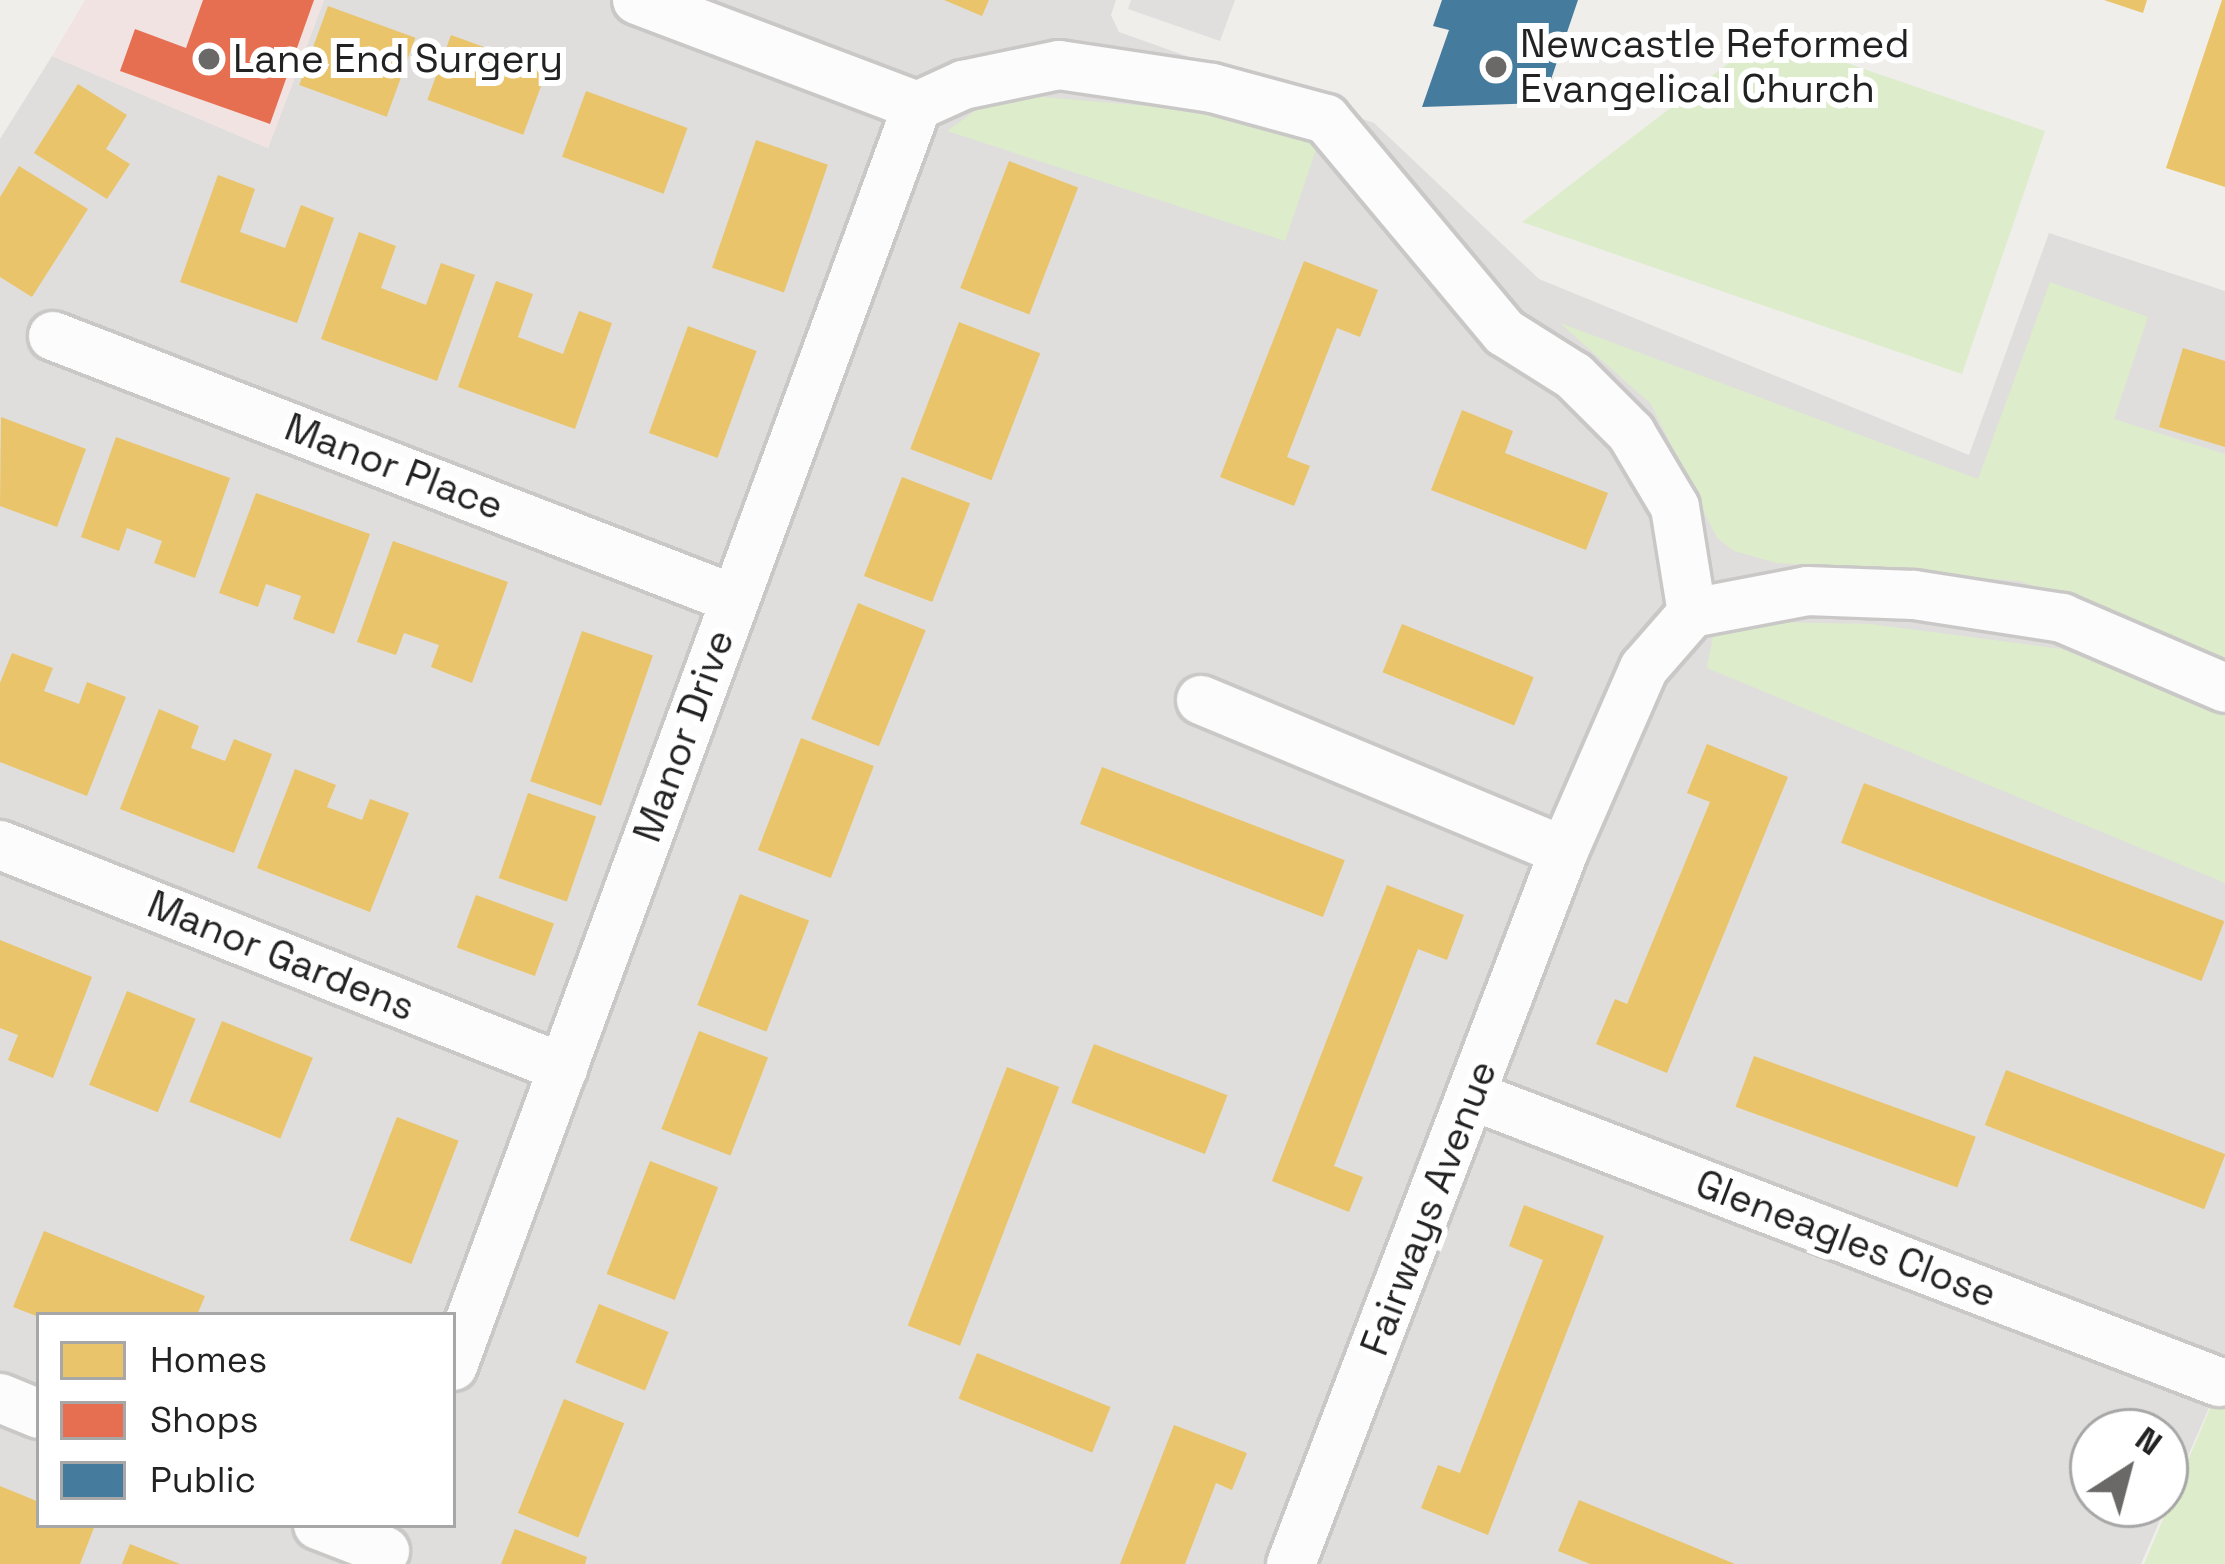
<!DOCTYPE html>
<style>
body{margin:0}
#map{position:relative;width:2225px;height:1564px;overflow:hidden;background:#f0eeeb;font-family:"Space Grotesk",sans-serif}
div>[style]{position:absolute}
.residential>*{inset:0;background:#dfdedc}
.commercial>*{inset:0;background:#f1e3e1}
.grass>*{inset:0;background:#ddeccb}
.parking>*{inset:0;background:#e0dfde}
.homes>*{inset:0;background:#e9c46a;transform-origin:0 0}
.shops>*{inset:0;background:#e76f51}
.public>*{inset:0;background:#457b9d}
.roads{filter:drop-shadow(3px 0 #c9c8c7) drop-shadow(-3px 0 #c9c8c7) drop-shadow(0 3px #c9c8c7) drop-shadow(0 -3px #c9c8c7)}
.street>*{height:48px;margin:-24px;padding:0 24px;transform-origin:24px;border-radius:24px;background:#fdfcfc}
.dots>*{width:33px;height:33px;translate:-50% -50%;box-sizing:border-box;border:6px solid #fff;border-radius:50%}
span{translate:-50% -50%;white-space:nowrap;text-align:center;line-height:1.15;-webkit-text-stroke:12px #fff;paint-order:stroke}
.poi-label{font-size:39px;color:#222}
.left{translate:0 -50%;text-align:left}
.street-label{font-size:39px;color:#222}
.legend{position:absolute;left:36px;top:1312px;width:420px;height:216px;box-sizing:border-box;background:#fff;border:3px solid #a7a7a7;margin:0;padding:15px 21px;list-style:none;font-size:36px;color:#222}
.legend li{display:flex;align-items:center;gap:24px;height:60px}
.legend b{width:60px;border:3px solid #a7a7a7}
.north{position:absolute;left:2069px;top:1408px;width:120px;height:120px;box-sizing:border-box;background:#fff;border:3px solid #a7a7a7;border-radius:50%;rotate:36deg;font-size:33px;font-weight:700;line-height:48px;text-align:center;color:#222}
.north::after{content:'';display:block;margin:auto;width:42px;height:54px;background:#6a6968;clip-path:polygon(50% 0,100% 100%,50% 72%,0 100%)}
</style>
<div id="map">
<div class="residential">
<i style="clip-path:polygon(evenodd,324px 0,1116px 0,1111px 15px,1119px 32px,1374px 123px,1539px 279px,1969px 455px,2049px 233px,2225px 291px,2225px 1371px,2141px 1564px,0 1564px,0 139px,52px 56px,268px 148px,324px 0,39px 1315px,453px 1315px,453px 1525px,39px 1525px,39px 1315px,324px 0,2093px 1432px,2165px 1432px,2165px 1504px,2093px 1504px,2093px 1432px)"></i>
</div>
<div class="commercial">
<i style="clip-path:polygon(85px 0,324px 0,268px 148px,52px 56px)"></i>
</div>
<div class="grass">
<i style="clip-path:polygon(1765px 35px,2045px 131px,1962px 374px,1522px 222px)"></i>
<i style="clip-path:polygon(1000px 93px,1181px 109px,1321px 135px,1285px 241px,947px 131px)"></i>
<i style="clip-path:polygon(2050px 282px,2148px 317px,2114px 419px,2225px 454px,2225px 662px,2020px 581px,1777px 563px,1734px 551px,1717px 538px,1651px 404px,1560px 323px,1978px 479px)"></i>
<i style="clip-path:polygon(1757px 622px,1870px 624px,2062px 649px,2225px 715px,2225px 883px,1707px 668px,1714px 631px)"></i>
<i style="clip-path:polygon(2225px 1373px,2225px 1564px,2144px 1564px)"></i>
</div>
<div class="parking">
<i style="clip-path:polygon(1131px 0,1235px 0,1220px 41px,1128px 9px)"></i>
</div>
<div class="homes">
<i style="clip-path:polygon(944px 0,989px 0,982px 16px)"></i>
<i style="clip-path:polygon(2104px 0,2147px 0,2143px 13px)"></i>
<i style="clip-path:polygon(2222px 0,2225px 0,2225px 187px,2166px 168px)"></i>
<i style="left:328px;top:6px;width:93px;height:84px;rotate:20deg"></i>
<i style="left:451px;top:35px;width:102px;height:69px;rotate:20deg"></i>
<i style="clip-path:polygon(78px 84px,127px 115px,106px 149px,130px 164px,107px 199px,34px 153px)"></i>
<i style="left:586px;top:91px;width:108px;height:70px;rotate:20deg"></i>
<i style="left:756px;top:140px;width:76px;height:135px;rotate:19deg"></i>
<i style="left:1009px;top:161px;width:74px;height:136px;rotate:21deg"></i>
<i style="clip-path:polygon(19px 166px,88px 209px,32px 297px,0 277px,0 197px)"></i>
<i style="clip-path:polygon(218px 175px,255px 189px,240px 232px,285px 248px,301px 205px,334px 218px,297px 323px,180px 282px)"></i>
<i style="clip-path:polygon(359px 232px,396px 246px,381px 288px,426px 305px,441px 263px,475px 275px,437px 381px,321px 339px)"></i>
<i style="clip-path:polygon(1304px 261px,1378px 290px,1360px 337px,1337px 328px,1287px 457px,1310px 466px,1294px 506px,1220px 477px)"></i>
<i style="clip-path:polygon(496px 281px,533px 294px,518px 337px,563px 354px,579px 311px,612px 323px,575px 429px,458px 387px)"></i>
<i style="left:959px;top:322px;width:87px;height:136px;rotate:21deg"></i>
<i style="left:688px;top:326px;width:73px;height:114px;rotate:20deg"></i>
<i style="clip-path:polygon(2183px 348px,2225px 361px,2225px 447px,2159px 427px)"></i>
<i style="clip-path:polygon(1462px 410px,1513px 431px,1505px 453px,1608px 493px,1586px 550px,1431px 490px)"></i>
<i style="clip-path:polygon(1px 417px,86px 449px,57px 527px,0 506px)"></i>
<i style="clip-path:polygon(116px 437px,230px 478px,195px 578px,154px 563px,162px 541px,127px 528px,119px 551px,81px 537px)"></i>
<i style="left:902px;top:477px;width:73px;height:106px;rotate:21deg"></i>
<i style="clip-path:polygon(256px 493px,370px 534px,334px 634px,293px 619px,301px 596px,266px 584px,258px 607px,219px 593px)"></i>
<i style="clip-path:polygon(393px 541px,508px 582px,472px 683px,431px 667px,439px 645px,404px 633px,396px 655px,357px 642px)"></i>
<i style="left:858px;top:603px;width:73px;height:125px;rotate:22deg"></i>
<i style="left:1402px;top:624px;width:142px;height:52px;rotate:22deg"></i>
<i style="left:582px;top:631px;width:75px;height:159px;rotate:19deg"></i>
<i style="clip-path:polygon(12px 653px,53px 668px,44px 691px,79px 704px,87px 682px,126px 697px,87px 796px,0 762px,0 683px)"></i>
<i style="clip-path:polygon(159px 709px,199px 726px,191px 748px,225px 761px,234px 739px,272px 754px,234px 853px,120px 809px)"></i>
<i style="left:801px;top:738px;width:78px;height:120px;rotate:21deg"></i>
<i style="clip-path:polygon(1707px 744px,1788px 777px,1667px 1073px,1596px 1044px,1615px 999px,1627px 1004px,1710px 802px,1687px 793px)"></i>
<i style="left:1102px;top:767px;width:260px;height:61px;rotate:21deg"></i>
<i style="clip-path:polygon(295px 769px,336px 785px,327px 807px,362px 820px,370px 799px,409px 813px,370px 912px,257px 868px)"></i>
<i style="left:1864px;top:783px;width:386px;height:64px;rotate:21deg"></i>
<i style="left:528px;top:793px;width:72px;height:90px;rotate:19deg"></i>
<i style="clip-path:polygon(1387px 885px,1464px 915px,1447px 960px,1418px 949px,1334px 1166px,1363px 1177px,1349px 1212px,1272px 1181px)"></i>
<i style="left:740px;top:894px;width:74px;height:119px;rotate:21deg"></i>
<i style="left:476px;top:895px;width:83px;height:56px;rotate:20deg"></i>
<i style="clip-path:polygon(0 940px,92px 977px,53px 1078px,8px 1060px,18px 1035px,0 1028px)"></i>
<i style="left:127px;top:991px;width:74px;height:101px;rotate:22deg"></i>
<i style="left:222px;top:1021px;width:98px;height:87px;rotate:22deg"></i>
<i style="left:699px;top:1031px;width:74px;height:105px;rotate:21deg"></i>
<i style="left:1094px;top:1044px;width:143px;height:63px;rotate:21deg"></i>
<i style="left:1754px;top:1056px;width:236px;height:54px;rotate:20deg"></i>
<i style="left:1007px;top:1067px;width:56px;height:277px;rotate:21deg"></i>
<i style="left:2006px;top:1070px;width:235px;height:59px;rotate:21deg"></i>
<i style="left:397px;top:1117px;width:66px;height:132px;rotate:21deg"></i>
<i style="left:650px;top:1161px;width:73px;height:121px;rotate:21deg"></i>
<i style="clip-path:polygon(1524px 1205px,1604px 1236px,1488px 1535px,1421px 1508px,1438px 1465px,1460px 1473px,1543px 1260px,1509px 1246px)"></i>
<i style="clip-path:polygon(44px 1231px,205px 1296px,197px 1315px,39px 1317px,13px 1307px)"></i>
<i style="left:599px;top:1304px;width:75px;height:63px;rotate:22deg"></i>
<i style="left:977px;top:1353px;width:144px;height:49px;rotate:22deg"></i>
<i style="left:564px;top:1399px;width:65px;height:123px;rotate:22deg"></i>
<i style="clip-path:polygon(1174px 1425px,1247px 1453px,1232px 1490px,1216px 1483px,1185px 1564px,1120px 1564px)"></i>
<i style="clip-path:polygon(0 1486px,39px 1502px,39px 1525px,95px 1525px,80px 1564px,0 1564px)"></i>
<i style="clip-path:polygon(1579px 1500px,1735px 1564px,1590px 1564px,1558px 1551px)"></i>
<i style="clip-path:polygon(515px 1529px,587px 1557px,585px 1564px,501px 1564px)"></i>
<i style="clip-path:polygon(130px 1544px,180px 1564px,122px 1564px)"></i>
</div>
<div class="shops">
<i style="clip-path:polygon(203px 0,314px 0,270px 124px,120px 71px,135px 29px,186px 48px)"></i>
</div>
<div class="public">
<i style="clip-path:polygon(1442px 0,1578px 0,1543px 103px,1422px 107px,1449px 30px,1433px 26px)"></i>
</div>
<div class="roads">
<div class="street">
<i style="left:637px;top:0;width:299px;rotate:20.7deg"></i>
<i style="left:917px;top:106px;width:51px;rotate:-24.5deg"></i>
<i style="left:963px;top:85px;width:98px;rotate:-11.8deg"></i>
<i style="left:1059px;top:65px;width:155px;rotate:8.5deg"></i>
<i style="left:1212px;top:88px;width:118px;rotate:15.2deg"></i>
<i style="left:1326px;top:119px;width:278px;rotate:50.1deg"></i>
<i style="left:1504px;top:332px;width:83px;rotate:32.2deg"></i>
<i style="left:1574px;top:376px;width:81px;rotate:45deg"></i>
<i style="left:1631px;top:433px;width:86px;rotate:59.3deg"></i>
<i style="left:1675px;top:507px;width:107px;rotate:80.9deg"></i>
<i style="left:1692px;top:613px;width:117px;rotate:-10.8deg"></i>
<i style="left:1807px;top:591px;width:107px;rotate:2.1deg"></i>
<i style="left:1914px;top:595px;width:150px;rotate:8.8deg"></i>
<i style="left:2062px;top:618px;width:177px;rotate:23.2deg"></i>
<i style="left:53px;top:336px;width:730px;rotate:21.12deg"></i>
<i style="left:1201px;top:700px;width:393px;rotate:22.6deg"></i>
<i style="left:0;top:845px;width:606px;rotate:21.61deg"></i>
<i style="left:1473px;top:1096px;width:799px;rotate:20.98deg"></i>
<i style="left:453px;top:1366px;width:1343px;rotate:-69.78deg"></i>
<i style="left:0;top:1398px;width:42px;rotate:22.3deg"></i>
<i style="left:318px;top:1525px;width:72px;rotate:21.2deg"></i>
<i style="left:1291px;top:1564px;width:763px;rotate:-69.05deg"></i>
<i style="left:1564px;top:851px;width:200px;rotate:-66.4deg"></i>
<i style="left:1644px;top:668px;width:73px;rotate:-48.9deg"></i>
</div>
</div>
<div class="dots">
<i style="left:209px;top:59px;background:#6a6968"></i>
<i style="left:1496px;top:67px;background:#6a6968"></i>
</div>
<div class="poi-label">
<span class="left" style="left:1520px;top:67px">Newcastle Reformed<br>Evangelical Church</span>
<span class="left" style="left:233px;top:59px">Lane End Surgery</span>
</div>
<div class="street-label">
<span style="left:394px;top:467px;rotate:21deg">Manor Place</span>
<span style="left:684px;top:736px;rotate:-70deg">Manor Drive</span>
<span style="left:281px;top:956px;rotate:22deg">Manor Gardens</span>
<span style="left:1429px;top:1208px;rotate:-69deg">Fairways Avenue</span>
<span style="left:1846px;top:1239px;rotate:21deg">Gleneagles Close</span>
</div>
<ul class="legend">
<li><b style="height:33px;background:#e9c46a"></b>Homes</li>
<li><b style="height:33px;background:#e76f51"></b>Shops</li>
<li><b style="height:33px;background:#457b9d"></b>Public</li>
</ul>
<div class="north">N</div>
</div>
